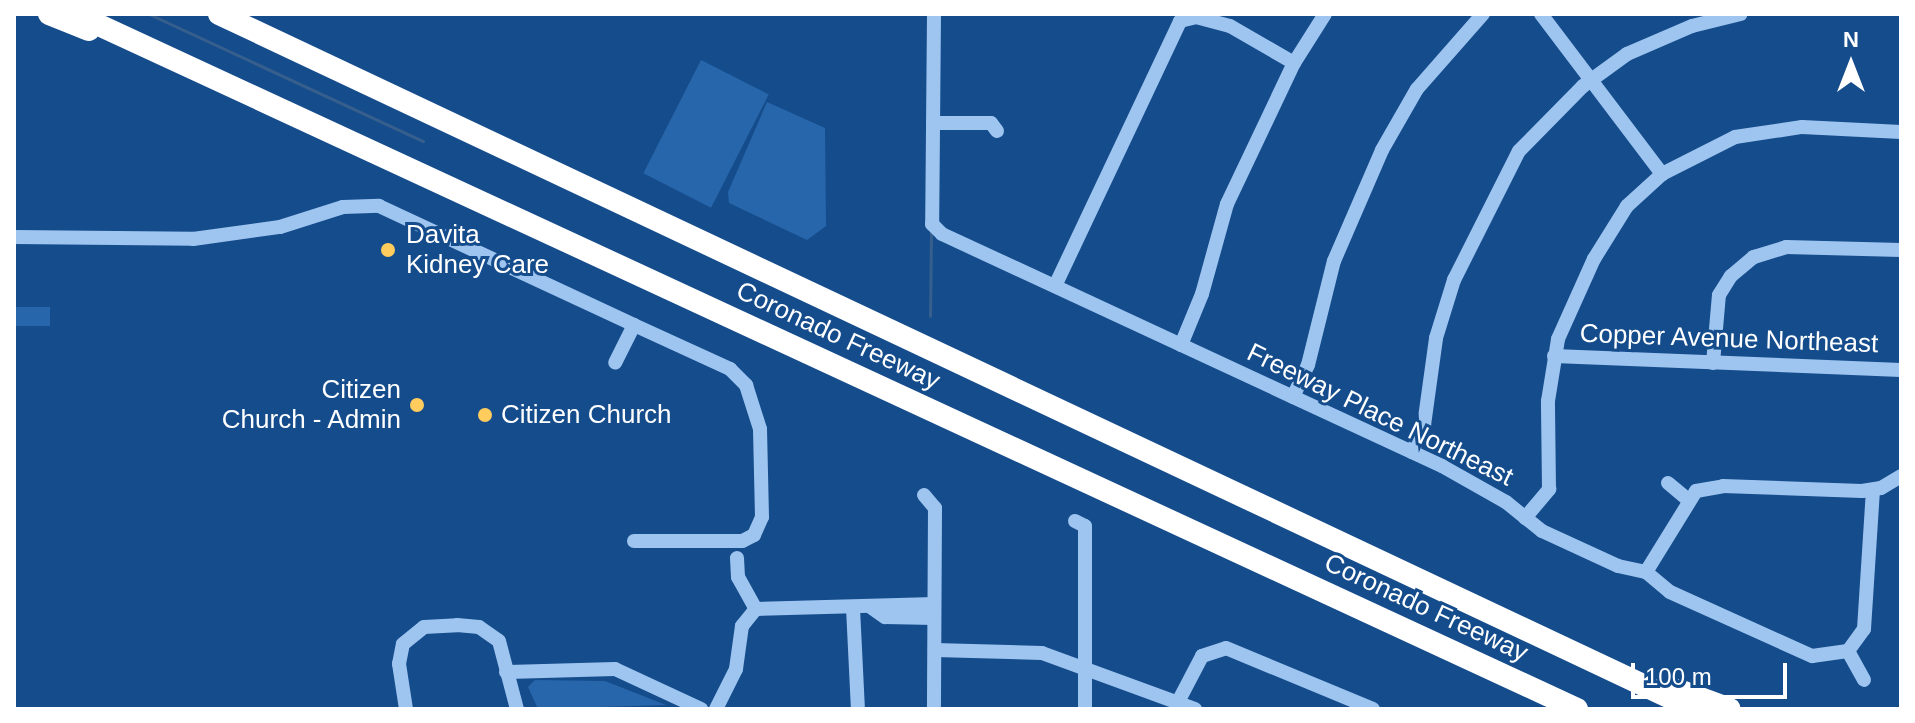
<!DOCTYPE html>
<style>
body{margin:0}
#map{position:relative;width:1915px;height:723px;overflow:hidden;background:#154c8c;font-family:Arial,sans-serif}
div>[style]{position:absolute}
.green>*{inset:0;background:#2766aa;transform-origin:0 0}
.stream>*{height:3px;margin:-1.5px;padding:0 1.5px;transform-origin:1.5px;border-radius:1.5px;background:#365f8d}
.minor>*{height:14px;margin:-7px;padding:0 7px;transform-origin:7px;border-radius:7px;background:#9ec5f0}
.highway>*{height:22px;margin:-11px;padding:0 11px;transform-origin:11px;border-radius:11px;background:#fff}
.dots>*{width:22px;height:22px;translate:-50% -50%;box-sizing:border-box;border:4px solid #154c8c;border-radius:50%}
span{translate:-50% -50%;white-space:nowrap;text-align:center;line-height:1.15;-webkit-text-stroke:6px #154c8c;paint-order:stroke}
.poi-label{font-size:26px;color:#fff}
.left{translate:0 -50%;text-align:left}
.right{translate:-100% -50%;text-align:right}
.street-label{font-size:26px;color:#fff}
.frame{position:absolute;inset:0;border:16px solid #fff;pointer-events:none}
.north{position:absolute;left:1811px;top:24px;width:80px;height:80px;-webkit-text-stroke:6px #154c8c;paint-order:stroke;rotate:0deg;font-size:22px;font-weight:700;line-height:32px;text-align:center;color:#fff}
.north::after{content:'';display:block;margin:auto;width:28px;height:36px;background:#fff;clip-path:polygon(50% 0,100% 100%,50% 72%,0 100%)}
.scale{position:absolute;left:1631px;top:663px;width:156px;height:36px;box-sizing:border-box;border:4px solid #fff;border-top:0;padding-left:10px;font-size:24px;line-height:28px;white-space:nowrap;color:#fff;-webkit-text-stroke:6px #154c8c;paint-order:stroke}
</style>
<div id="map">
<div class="green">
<i style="left:701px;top:60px;width:76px;height:127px;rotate:27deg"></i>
<i style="clip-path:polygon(767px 102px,825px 128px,826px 226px,807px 240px,729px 203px,728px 192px)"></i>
<i style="left:14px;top:307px;width:36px;height:19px"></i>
<i style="clip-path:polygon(535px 680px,605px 681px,666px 705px,538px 709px,528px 687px)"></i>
</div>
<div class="stream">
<i style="left:149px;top:14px;width:302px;rotate:24.9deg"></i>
<i style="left:930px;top:316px;width:84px;rotate:-89.3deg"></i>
</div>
<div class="minor">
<i style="left:934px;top:14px;width:210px;rotate:90.5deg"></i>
<i style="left:932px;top:224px;width:14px;rotate:45deg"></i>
<i style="left:942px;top:234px;width:551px;rotate:24.89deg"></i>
<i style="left:1442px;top:466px;width:73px;rotate:29.4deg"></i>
<i style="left:1506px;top:502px;width:46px;rotate:38.9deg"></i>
<i style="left:1542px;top:531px;width:84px;rotate:24.7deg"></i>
<i style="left:1618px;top:566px;width:29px;rotate:12deg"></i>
<i style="left:1646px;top:572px;width:31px;rotate:40deg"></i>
<i style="left:1670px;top:592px;width:156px;rotate:24.3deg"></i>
<i style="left:1812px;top:656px;width:36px;rotate:-8deg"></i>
<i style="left:1848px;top:651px;width:27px;rotate:-54deg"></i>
<i style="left:1864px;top:629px;width:139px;rotate:-86.3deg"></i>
<i style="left:1541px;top:14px;width:201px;rotate:52.9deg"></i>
<i style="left:933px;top:123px;width:58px"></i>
<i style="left:991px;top:123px;width:10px;rotate:53deg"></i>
<i style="left:14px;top:237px;width:179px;rotate:0.6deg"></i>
<i style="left:193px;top:239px;width:88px;rotate:-7.9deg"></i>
<i style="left:280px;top:227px;width:66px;rotate:-17.6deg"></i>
<i style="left:343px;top:207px;width:36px;rotate:-2deg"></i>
<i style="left:379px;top:206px;width:281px;rotate:25deg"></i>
<i style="left:634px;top:325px;width:42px;rotate:116.6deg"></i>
<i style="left:1055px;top:286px;width:293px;rotate:-64.7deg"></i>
<i style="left:1180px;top:21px;width:16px;rotate:-14deg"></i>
<i style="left:1196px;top:17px;width:35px;rotate:15deg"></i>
<i style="left:1230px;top:26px;width:74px;rotate:30deg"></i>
<i style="left:634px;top:325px;width:106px;rotate:24.6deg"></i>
<i style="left:730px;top:369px;width:23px;rotate:45deg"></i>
<i style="left:746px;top:385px;width:46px;rotate:72.3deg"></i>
<i style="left:760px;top:429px;width:88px;rotate:88.7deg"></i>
<i style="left:762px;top:517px;width:20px;rotate:114deg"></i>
<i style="left:754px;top:535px;width:13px;rotate:153deg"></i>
<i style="left:742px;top:541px;width:108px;rotate:180deg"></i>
<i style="left:1181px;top:345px;width:55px;rotate:-67.6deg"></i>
<i style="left:1202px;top:294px;width:93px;rotate:-74.5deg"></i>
<i style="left:1227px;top:204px;width:156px;rotate:-64.6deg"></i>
<i style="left:1294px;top:63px;width:58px;rotate:-57.7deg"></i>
<i style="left:1554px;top:356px;width:347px;rotate:2.3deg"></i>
<i style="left:1713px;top:363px;width:68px;rotate:-85deg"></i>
<i style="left:1719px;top:295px;width:22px;rotate:-58deg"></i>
<i style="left:1731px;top:276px;width:30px;rotate:-40deg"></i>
<i style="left:1754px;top:257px;width:34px;rotate:-17deg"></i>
<i style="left:1786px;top:247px;width:115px;rotate:1.5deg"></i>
<i style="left:1293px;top:397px;width:35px;rotate:-65deg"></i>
<i style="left:1308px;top:365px;width:107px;rotate:-76deg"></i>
<i style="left:1334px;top:261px;width:121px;rotate:-66.6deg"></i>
<i style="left:1382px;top:150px;width:70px;rotate:-60.2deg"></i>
<i style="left:1417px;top:89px;width:100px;rotate:-48.7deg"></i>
<i style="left:1412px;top:452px;width:30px;rotate:-66deg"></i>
<i style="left:1424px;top:425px;width:88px;rotate:-82.1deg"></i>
<i style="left:1436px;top:338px;width:61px;rotate:-72.8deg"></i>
<i style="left:1454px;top:280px;width:144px;rotate:-63.3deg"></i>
<i style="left:1519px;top:151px;width:91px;rotate:-45.4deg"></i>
<i style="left:1583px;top:86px;width:54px;rotate:-36deg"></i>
<i style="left:1627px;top:54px;width:71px;rotate:-23.3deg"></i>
<i style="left:1692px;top:26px;width:50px;rotate:-13.8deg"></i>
<i style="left:1668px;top:483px;width:26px;rotate:40deg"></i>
<i style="left:924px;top:495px;width:17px;rotate:50deg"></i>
<i style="left:935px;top:508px;width:201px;rotate:90.3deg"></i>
<i style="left:1525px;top:518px;width:38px;rotate:-50deg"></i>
<i style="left:1549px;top:489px;width:88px;rotate:-90.7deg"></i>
<i style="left:1548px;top:401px;width:63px;rotate:-80.8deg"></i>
<i style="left:1558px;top:339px;width:88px;rotate:-65.8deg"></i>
<i style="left:1594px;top:259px;width:62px;rotate:-58.1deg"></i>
<i style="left:1627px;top:206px;width:47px;rotate:-42.4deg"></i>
<i style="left:1662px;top:174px;width:82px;rotate:-26.9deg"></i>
<i style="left:1735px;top:137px;width:68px;rotate:-8.5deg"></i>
<i style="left:1802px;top:127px;width:99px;rotate:2.9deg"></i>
<i style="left:1075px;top:521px;width:11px;rotate:27deg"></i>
<i style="left:1085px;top:526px;width:183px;rotate:90deg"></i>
<i style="left:737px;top:558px;width:19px;rotate:87deg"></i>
<i style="left:738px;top:577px;width:37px;rotate:61deg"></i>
<i style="left:1646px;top:572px;width:95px;rotate:-58.3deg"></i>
<i style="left:1696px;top:491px;width:27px;rotate:-10deg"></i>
<i style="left:1723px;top:486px;width:139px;rotate:2.1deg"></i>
<i style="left:1862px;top:491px;width:19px;rotate:-9deg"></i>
<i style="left:1881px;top:488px;width:23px;rotate:-31deg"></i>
<i style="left:853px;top:608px;width:101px;rotate:87.2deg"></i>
<i style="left:872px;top:608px;width:16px;rotate:35deg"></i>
<i style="left:885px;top:617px;width:49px;rotate:1.2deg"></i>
<i style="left:935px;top:650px;width:107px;rotate:1.6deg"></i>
<i style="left:1042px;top:653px;width:163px;rotate:20.1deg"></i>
<i style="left:1848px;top:651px;width:33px;rotate:61deg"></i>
<i style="left:506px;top:672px;width:109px;rotate:-1.6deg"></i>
<i style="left:615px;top:669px;width:95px;rotate:24.9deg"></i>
<i style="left:1178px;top:702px;width:52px;rotate:-62.4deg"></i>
<i style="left:1202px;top:656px;width:25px;rotate:-18deg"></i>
<i style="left:1226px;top:648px;width:159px;rotate:22.5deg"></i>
<i style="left:406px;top:709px;width:46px;rotate:-98.8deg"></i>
<i style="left:399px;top:664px;width:20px;rotate:-79deg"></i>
<i style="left:403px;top:644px;width:27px;rotate:-39deg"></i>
<i style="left:424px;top:627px;width:33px;rotate:-3deg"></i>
<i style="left:457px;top:625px;width:22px;rotate:5deg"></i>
<i style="left:479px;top:627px;width:24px;rotate:35deg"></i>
<i style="left:499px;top:641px;width:70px;rotate:75.2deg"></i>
<i style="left:716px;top:709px;width:45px;rotate:-63.4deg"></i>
<i style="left:736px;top:669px;width:43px;rotate:-82.1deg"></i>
<i style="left:742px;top:626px;width:22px;rotate:-51deg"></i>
<i style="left:756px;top:609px;width:178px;rotate:-1.6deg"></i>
</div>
<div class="highway">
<i style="left:49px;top:14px;width:43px;rotate:21.8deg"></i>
<i style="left:75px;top:14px;width:1655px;rotate:24.83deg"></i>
<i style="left:219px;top:14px;width:1631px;rotate:25.23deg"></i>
<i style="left:1679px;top:690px;width:54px;rotate:20.4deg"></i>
</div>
<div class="dots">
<i style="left:388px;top:250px;background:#ffcc5d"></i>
<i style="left:417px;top:405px;background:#ffcc5d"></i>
<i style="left:485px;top:415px;background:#ffcc5d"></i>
</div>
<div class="poi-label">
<span class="left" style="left:406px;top:250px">Davita<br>Kidney Care</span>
<span class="right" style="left:401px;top:405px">Citizen<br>Church - Admin</span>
<span class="left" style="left:501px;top:415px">Citizen Church</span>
</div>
<div class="street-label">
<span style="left:838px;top:336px;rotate:25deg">Coronado Freeway</span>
<span style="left:1729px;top:339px;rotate:2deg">Copper Avenue Northeast</span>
<span style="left:1380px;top:415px;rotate:26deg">Freeway Place Northeast</span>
<span style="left:1426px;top:608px;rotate:25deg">Coronado Freeway</span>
</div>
<div class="frame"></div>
<div class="north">N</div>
<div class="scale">100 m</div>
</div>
